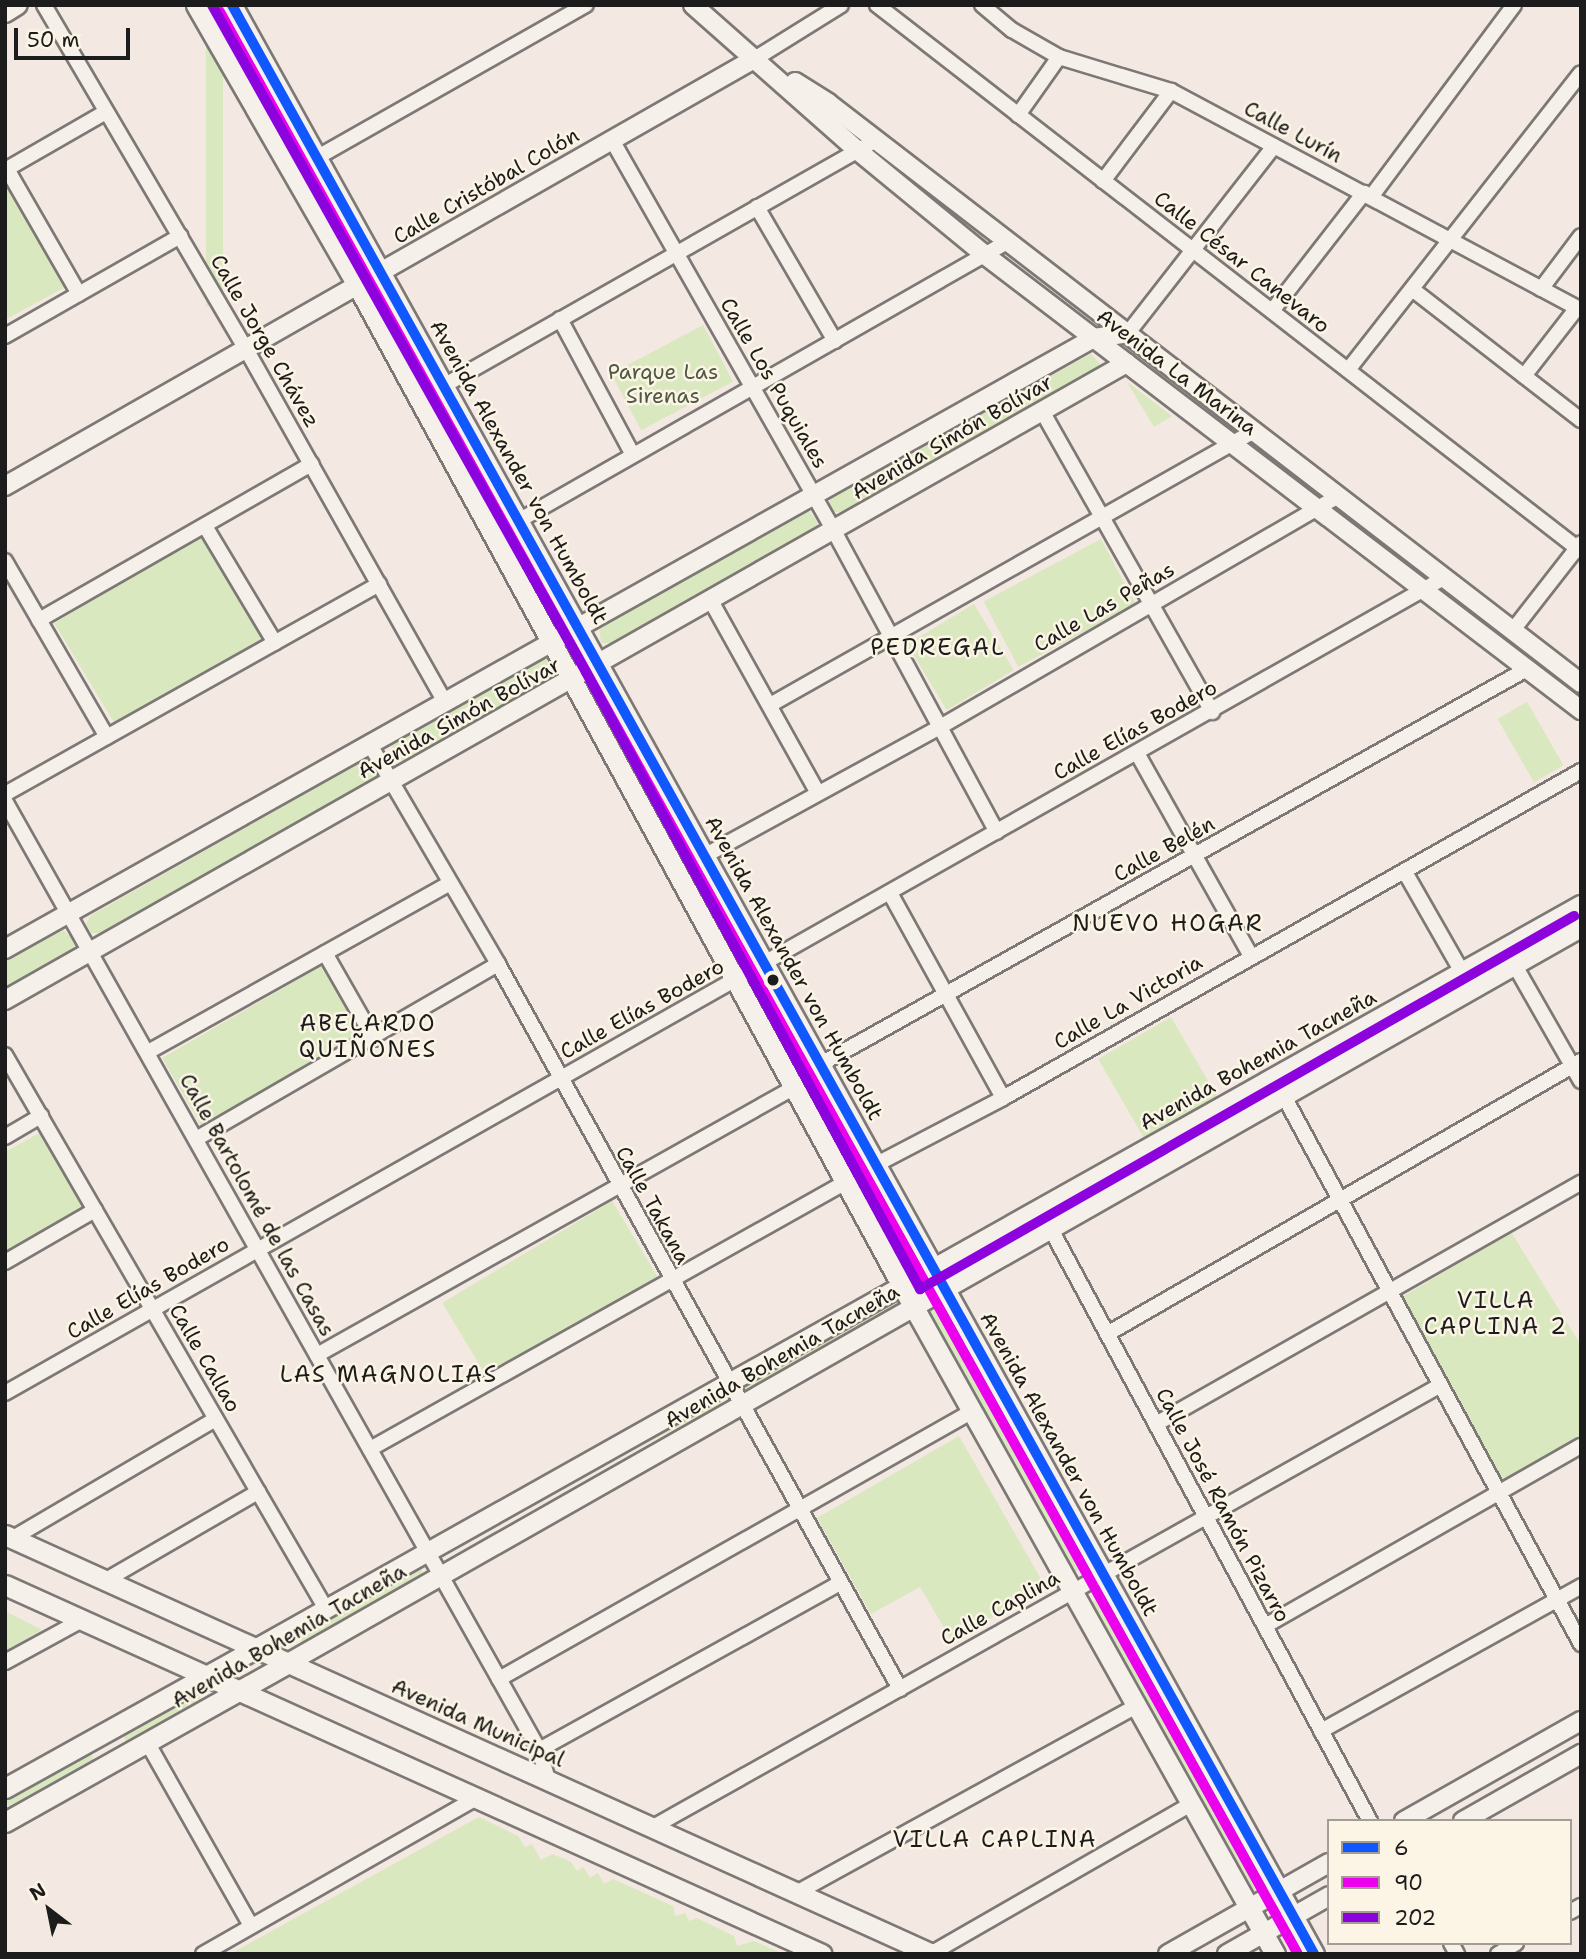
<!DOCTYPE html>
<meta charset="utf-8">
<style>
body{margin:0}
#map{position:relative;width:1586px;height:1959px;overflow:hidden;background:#f3e9e2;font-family:"Shantell Sans",sans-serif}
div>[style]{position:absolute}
.green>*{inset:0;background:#d9e8bf;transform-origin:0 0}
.roads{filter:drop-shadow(2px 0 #7d7875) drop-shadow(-2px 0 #7d7875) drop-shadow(0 2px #7d7875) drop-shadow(0 -2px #7d7875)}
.minor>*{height:14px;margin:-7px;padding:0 7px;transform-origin:7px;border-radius:7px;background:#f5f1ea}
.tertiary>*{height:18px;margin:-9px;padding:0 9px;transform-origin:9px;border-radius:9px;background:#f5f1ea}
.secondary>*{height:19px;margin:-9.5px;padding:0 9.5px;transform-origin:9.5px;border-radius:9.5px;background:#f5f1ea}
.bus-1>*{height:10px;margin:-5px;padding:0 5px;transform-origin:5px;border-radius:5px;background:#1057fe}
.bus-2>*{height:10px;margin:-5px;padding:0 5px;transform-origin:5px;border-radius:5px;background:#eb01eb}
.bus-3>*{height:10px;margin:-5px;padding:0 5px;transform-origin:5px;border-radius:5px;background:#8c03de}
.dots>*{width:19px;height:19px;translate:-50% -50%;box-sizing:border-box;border:4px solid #fcf5e5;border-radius:50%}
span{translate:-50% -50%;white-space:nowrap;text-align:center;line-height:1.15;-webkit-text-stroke:5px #fcf5e5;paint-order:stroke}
.street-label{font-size:21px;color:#1c1c1c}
.park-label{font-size:21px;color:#4e5944}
.neighbourhood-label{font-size:23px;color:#1c1c1c;letter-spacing:2px}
.frame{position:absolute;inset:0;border:7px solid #1c1c1c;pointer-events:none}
.legend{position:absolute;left:1327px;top:1819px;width:245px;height:126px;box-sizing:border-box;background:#fcf5e5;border:2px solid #a29e95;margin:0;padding:9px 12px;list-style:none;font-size:21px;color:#1c1c1c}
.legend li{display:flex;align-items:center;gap:14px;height:35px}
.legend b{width:35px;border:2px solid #a29e95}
.north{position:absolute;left:14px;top:1875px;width:70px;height:70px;-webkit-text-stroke:5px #fcf5e5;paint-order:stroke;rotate:328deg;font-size:19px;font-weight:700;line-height:28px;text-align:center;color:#1c1c1c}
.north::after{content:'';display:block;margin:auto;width:24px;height:32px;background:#1c1c1c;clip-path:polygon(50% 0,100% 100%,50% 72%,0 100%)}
.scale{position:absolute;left:14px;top:28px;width:116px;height:32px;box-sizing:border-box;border:4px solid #1c1c1c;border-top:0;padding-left:9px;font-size:21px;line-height:24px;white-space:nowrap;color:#1c1c1c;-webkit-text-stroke:5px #fcf5e5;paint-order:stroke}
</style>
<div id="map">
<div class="green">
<i style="left:206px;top:5px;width:17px;height:301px"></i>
<i style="clip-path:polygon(5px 178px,69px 285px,5px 320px)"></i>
<i style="left:387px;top:294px;width:367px;height:15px;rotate:61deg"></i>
<i style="left:703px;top:325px;width:64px;height:104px;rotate:62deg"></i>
<i style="clip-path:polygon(1091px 354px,1100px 364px,1098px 370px,847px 512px,832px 512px,828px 504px,834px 493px)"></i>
<i style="clip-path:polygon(1127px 382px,1172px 416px,1154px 427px)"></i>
<i style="clip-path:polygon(807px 509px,818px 522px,816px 531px,613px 643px,601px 643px,599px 626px)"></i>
<i style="left:206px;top:532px;width:123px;height:177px;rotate:59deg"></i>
<i style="left:1101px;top:539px;width:74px;height:133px;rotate:62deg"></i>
<i style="left:974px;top:604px;width:77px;height:78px;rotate:59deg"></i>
<i style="clip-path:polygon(545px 657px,554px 660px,559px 669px,556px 677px,407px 762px,395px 760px,390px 753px,392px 744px)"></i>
<i style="clip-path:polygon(597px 673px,748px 950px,732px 958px,583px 679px)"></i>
<i style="left:1527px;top:702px;width:73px;height:34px;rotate:60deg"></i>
<i style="clip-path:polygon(365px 760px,375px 761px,377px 778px,101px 933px,91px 933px,86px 924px,90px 916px)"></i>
<i style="clip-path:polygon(63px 930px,76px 942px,73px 950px,5px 988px,5px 962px)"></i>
<i style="left:325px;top:964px;width:80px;height:188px;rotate:60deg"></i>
<i style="clip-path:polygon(763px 982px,916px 1261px,902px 1269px,751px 989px)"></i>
<i style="left:1171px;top:1017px;width:93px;height:84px;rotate:60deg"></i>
<i style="clip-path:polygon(41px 1132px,87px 1214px,5px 1260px,5px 1152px)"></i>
<i style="left:612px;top:1201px;width:90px;height:198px;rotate:59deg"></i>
<i style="clip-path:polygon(1511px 1232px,1581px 1345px,1581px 1443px,1505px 1485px,1399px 1299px)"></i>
<i style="left:893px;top:1299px;width:10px;height:178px;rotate:61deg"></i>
<i style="clip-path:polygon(939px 1306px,1085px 1566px,1071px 1575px,927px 1312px)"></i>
<i style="left:717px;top:1395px;width:11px;height:317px;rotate:63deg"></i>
<i style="clip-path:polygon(959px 1436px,1045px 1586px,952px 1641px,920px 1587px,871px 1614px,817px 1518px)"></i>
<i style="left:419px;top:1566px;width:13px;height:140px;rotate:61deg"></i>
<i style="clip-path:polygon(1103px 1596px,1264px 1886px,1250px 1893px,1086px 1605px)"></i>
<i style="clip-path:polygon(5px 1611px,42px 1630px,5px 1651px)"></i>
<i style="left:196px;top:1691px;width:13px;height:86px;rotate:58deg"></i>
<i style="left:89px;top:1751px;width:16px;height:97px;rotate:60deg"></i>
<i style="clip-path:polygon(479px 1817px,518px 1836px,525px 1847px,532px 1844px,541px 1860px,553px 1854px,571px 1862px,577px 1871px,583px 1867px,590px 1878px,598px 1873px,604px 1884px,613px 1879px,673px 1906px,675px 1916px,685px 1913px,689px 1921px,697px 1918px,734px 1936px,737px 1946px,754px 1941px,783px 1954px,230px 1954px)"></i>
</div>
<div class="roads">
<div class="minor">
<i style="left:44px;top:5px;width:399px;rotate:59.6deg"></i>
<i style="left:246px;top:349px;width:403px;rotate:60.6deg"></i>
<i style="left:877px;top:5px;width:891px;rotate:37.8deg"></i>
<i style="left:982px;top:5px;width:39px;rotate:40deg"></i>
<i style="left:1012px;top:30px;width:54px;rotate:29.9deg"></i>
<i style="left:1059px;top:57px;width:117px;rotate:16.9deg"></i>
<i style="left:1171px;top:91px;width:465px;rotate:28.1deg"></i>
<i style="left:756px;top:58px;width:100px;rotate:-31.9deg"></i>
<i style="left:1018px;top:115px;width:71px;rotate:-54.7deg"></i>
<i style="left:612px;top:140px;width:450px;rotate:60.4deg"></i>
<i style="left:834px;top:531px;width:342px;rotate:61.6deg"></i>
<i style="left:318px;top:157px;width:308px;rotate:-29.6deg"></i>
<i style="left:7px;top:169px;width:144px;rotate:60.1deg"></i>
<i style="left:5px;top:170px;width:116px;rotate:-29.9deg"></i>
<i style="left:1103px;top:181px;width:113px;rotate:-52.9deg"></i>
<i style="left:1371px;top:197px;width:239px;rotate:-53.3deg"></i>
<i style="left:757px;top:207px;width:155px;rotate:59.8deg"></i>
<i style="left:1412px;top:289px;width:214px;rotate:37.8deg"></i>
<i style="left:1541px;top:289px;width:66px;rotate:-53deg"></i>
<i style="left:1272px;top:311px;width:150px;rotate:-52.1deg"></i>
<i style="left:560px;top:319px;width:154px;rotate:61.8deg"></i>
<i style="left:1128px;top:333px;width:237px;rotate:-52deg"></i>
<i style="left:5px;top:336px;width:202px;rotate:-29.7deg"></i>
<i style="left:1348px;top:370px;width:377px;rotate:-51.9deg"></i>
<i style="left:1524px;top:376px;width:86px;rotate:-52.1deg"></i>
<i style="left:445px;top:385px;width:496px;rotate:-29.6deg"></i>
<i style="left:1042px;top:411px;width:346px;rotate:60.5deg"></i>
<i style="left:520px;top:520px;width:561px;rotate:-29.72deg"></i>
<i style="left:205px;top:526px;width:136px;rotate:59.1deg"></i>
<i style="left:5px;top:561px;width:203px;rotate:59.9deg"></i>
<i style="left:711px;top:601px;width:220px;rotate:60.9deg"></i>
<i style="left:39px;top:620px;width:314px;rotate:-29.8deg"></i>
<i style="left:1513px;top:630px;width:110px;rotate:-52deg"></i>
<i style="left:770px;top:705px;width:556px;rotate:-29.51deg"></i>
<i style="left:369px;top:743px;width:256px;rotate:59.7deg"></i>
<i style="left:498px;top:964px;width:829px;rotate:60.99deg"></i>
<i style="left:1137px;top:753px;width:233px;rotate:60.7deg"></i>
<i style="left:5px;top:794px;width:429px;rotate:-29.3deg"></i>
<i style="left:5px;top:801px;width:1089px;rotate:60.63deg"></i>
<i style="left:539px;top:1750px;width:31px;rotate:73deg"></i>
<i style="left:706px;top:855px;width:267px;rotate:-28.7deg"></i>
<i style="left:940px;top:727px;width:461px;rotate:-30.1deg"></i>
<i style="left:1405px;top:872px;width:115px;rotate:60.3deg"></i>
<i style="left:890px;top:893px;width:234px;rotate:61.1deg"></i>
<i style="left:1505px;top:948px;width:153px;rotate:60.3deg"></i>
<i style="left:325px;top:953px;width:99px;rotate:60.3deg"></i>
<i style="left:148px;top:1052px;width:344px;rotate:-29.2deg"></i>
<i style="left:5px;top:1055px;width:640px;rotate:59.91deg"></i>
<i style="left:821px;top:1064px;width:809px;rotate:-29.23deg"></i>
<i style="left:1274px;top:1078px;width:644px;rotate:61.52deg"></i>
<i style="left:5px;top:1137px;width:42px;rotate:-30.3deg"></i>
<i style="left:196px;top:1139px;width:349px;rotate:-30.1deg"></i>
<i style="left:877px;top:1164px;width:142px;rotate:-27.6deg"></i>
<i style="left:1003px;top:1098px;width:664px;rotate:-29.5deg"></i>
<i style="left:1040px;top:1209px;width:695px;rotate:61.67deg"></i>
<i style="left:5px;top:1262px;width:104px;rotate:-30deg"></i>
<i style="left:1107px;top:1334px;width:547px;rotate:-29.94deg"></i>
<i style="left:317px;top:1355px;width:548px;rotate:-29.28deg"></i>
<i style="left:5px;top:1393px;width:1654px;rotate:-29.53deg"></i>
<i style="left:1156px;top:1424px;width:489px;rotate:-29.6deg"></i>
<i style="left:370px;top:1449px;width:546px;rotate:-29.29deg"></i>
<i style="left:13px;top:1538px;width:235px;rotate:-30.4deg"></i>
<i style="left:106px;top:1580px;width:176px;rotate:-30.1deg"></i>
<i style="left:1265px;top:1626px;width:364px;rotate:-29.7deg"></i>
<i style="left:5px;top:1662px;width:88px;rotate:-28.6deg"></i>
<i style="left:499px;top:1679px;width:542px;rotate:-29.5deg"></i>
<i style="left:1321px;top:1731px;width:298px;rotate:-29.1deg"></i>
<i style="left:147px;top:1742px;width:211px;rotate:60.5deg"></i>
<i style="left:539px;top:1750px;width:344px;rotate:-29deg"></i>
<i style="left:653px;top:1827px;width:903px;rotate:-29.29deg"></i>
<i style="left:798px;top:1892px;width:387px;rotate:-28.8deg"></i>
<i style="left:1570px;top:1912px;width:13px;rotate:-29deg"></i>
<i style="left:1451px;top:1943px;width:13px;rotate:61deg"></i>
<i style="left:932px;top:1953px;width:299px;rotate:-29.9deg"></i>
<i style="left:203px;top:1954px;width:315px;rotate:-29.7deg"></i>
<i style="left:1498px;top:1954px;width:21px;rotate:-31deg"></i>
</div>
<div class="tertiary">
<i style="left:693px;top:5px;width:219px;rotate:41.5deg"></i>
<i style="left:857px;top:150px;width:166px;rotate:39.4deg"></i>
<i style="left:985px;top:255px;width:750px;rotate:37.36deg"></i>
<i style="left:5px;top:13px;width:15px;rotate:-32deg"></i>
<i style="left:795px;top:82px;width:39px;rotate:32deg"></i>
<i style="left:828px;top:103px;width:950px;rotate:37.61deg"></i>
<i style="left:5px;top:486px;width:864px;rotate:-29.68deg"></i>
<i style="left:5px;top:949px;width:1249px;rotate:-29.3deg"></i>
<i style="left:1094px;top:338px;width:34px;rotate:-8deg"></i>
<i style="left:5px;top:1000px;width:1290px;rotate:-29.59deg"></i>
<i style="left:257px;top:1648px;width:1518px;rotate:-29.3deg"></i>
<i style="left:288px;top:1663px;width:1487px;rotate:-29.62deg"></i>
<i style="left:1404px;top:1821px;width:203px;rotate:-29.5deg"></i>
<i style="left:1463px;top:1821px;width:136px;rotate:-29.6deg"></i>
<i style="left:1168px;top:1954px;width:185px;rotate:-29.5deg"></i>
<i style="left:1227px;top:1954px;width:117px;rotate:-29.6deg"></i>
</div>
<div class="secondary">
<i style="left:196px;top:5px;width:323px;rotate:60.1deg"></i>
<i style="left:357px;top:285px;width:1140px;rotate:61.43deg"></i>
<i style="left:902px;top:1286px;width:765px;rotate:60.82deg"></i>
<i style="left:232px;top:5px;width:2229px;rotate:60.96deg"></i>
<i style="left:5px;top:1535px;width:1017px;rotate:24.32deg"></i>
<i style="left:5px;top:1585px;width:896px;rotate:24.31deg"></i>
<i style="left:5px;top:1788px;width:288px;rotate:-29.1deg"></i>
<i style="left:5px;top:1822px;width:325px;rotate:-29.3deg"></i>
</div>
</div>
<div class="bus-1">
<i style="left:232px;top:5px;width:2229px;rotate:60.96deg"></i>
</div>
<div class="bus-2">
<i style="left:220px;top:12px;width:2221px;rotate:60.97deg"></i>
</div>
<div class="bus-3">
<i style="left:212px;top:5px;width:765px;rotate:60.72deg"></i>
<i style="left:586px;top:672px;width:702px;rotate:61.57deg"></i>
<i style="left:920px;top:1289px;width:753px;rotate:-29.7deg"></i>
</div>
<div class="dots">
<i style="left:773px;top:980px;background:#1c1c1c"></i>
</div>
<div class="street-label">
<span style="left:1293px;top:132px;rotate:28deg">Calle Lurín</span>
<span style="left:486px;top:186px;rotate:-30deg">Calle Cristóbal Colón</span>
<span style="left:1242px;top:262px;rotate:38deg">Calle César Canevaro</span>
<span style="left:265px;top:341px;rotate:60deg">Calle Jorge Chávez</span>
<span style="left:1177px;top:372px;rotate:37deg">Avenida La Marina</span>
<span style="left:774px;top:383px;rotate:60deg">Calle Los Puquiales</span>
<span style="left:952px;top:437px;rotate:-30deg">Avenida Simón Bolívar</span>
<span style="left:519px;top:472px;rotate:61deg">Avenida Alexander von Humboldt</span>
<span style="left:1104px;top:607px;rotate:-30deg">Calle Las Peñas</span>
<span style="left:459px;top:718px;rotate:-29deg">Avenida Simón Bolívar</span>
<span style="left:1135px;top:730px;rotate:-29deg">Calle Elías Bodero</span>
<span style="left:1164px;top:849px;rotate:-29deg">Calle Belén</span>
<span style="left:794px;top:968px;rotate:61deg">Avenida Alexander von Humboldt</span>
<span style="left:1128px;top:1002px;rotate:-30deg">Calle La Victoria</span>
<span style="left:642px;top:1009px;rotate:-29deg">Calle Elías Bodero</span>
<span style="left:1258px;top:1060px;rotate:-29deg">Avenida Bohemia Tacneña</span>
<span style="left:257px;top:1205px;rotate:61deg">Calle Bartolomé de las Casas</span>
<span style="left:653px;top:1205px;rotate:61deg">Calle Takana</span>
<span style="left:148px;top:1288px;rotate:-30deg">Calle Elías Bodero</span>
<span style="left:782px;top:1356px;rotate:-30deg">Avenida Bohemia Tacneña</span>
<span style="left:205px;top:1358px;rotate:60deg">Calle Callao</span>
<span style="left:1069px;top:1464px;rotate:61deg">Avenida Alexander von Humboldt</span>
<span style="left:1223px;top:1505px;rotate:62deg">Calle José Ramón Pizarro</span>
<span style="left:1000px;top:1608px;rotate:-29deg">Calle Caplina</span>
<span style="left:289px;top:1636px;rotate:-30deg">Avenida Bohemia Tacneña</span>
<span style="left:478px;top:1723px;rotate:24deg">Avenida Municipal</span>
</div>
<div class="park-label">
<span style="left:663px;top:384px">Parque Las<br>Sirenas</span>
</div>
<div class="neighbourhood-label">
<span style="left:938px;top:647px">PEDREGAL</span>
<span style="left:1168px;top:923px">NUEVO HOGAR</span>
<span style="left:368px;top:1036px">ABELARDO<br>QUIÑONES</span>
<span style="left:1496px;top:1313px">VILLA<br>CAPLINA 2</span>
<span style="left:389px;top:1374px">LAS MAGNOLIAS</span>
<span style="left:995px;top:1839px">VILLA CAPLINA</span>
</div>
<div class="frame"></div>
<ul class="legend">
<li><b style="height:9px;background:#1057fe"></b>6</li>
<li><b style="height:9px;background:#eb01eb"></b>90</li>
<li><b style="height:9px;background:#8c03de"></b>202</li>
</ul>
<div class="north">N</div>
<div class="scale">50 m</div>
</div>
